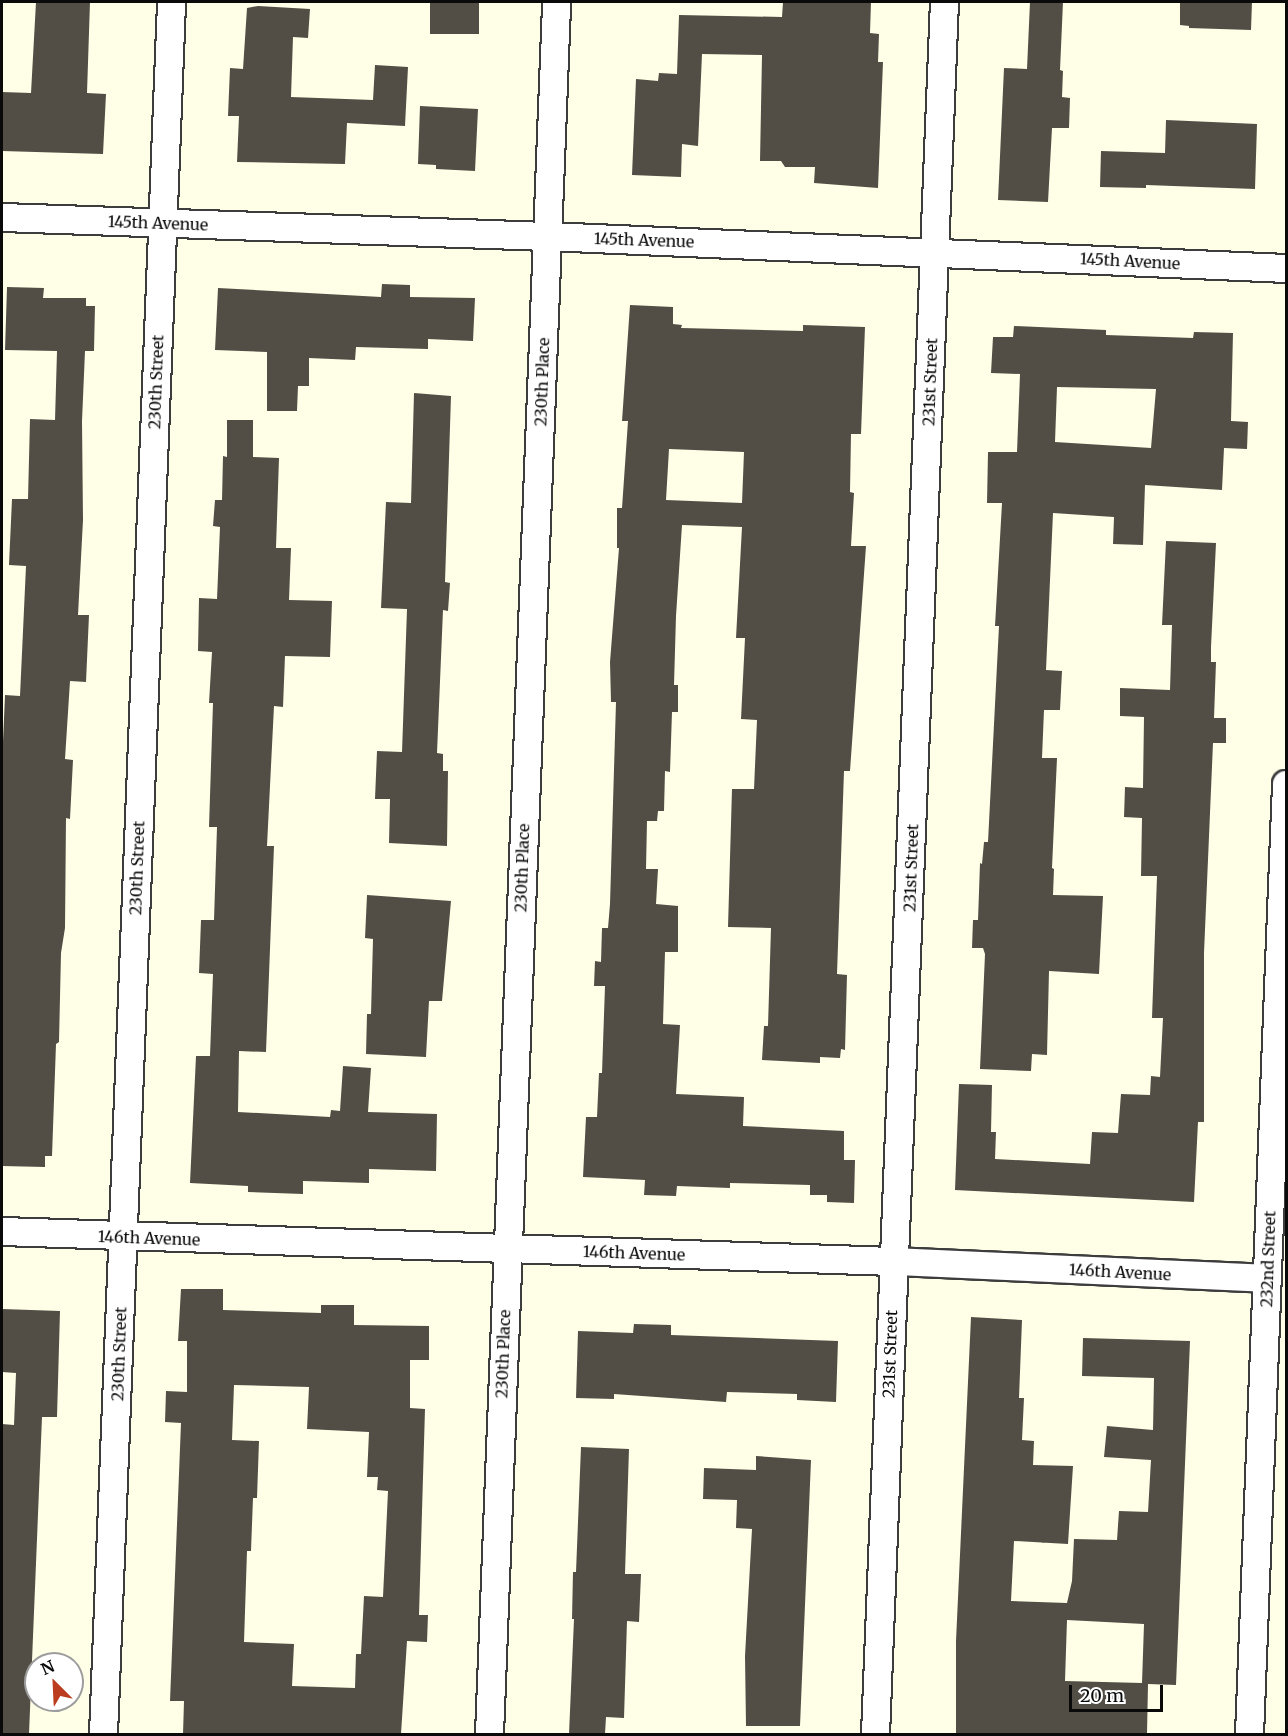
<!DOCTYPE html>
<style>
body{margin:0}
#map{position:relative;width:1288px;height:1736px;overflow:hidden;background:#feffe6;font-family:Merriweather,serif}
div>[style]{position:absolute}
.building>*{inset:0;background:#524e46;transform-origin:0 0}
.roads{filter:drop-shadow(2px 0 #3d3d3d) drop-shadow(-2px 0 #3d3d3d) drop-shadow(0 2px #3d3d3d) drop-shadow(0 -2px #3d3d3d)}
.minor>*{height:27px;margin:-13.5px;padding:0 13.5px;transform-origin:13.5px;border-radius:13.5px;background:#fff}
span{translate:-50% -50%;white-space:nowrap;text-align:center;line-height:1.15;-webkit-text-stroke:6px #fff;paint-order:stroke}
.street-label{font-size:16px;color:#0a0a0a}
.frame{position:absolute;inset:0;border:3px solid #0a0a0a;pointer-events:none}
.north{position:absolute;left:24px;top:1652px;width:60px;height:60px;box-sizing:border-box;background:#fff;border:2px solid #9d9d9d;border-radius:50%;rotate:336deg;font-size:16px;font-weight:700;line-height:24px;text-align:center;color:#0a0a0a}
.north::after{content:'';display:block;margin:auto;width:21px;height:27px;background:#bc3c1f;clip-path:polygon(50% 0,100% 100%,50% 72%,0 100%)}
.scale{position:absolute;left:1069px;top:1685px;width:94px;height:27px;box-sizing:border-box;border:3px solid #0a0a0a;border-top:0;padding-left:8px;font-size:18px;line-height:21px;white-space:nowrap;color:#0a0a0a;-webkit-text-stroke:4px #fff;paint-order:stroke}
</style>
<div id="map">
<div class="building">
<i style="clip-path:polygon(36px 2px,90px 2px,87px 93px,106px 94px,103px 154px,2px 151px,2px 92px,31px 93px)"></i>
<i style="left:430px;top:2px;width:49px;height:32px"></i>
<i style="clip-path:polygon(783px 2px,871px 2px,870px 33px,879px 34px,878px 62px,883px 62px,878px 188px,814px 183px,815px 167px,785px 167px,781px 161px,760px 161px,762px 55px,702px 54px,698px 146px,682px 144px,681px 177px,632px 175px,636px 79px,658px 81px,659px 73px,677px 74px,679px 15px,782px 17px)"></i>
<i style="clip-path:polygon(1030px 2px,1063px 2px,1060px 70px,1063px 71px,1062px 97px,1070px 98px,1069px 128px,1052px 128px,1048px 202px,998px 200px,1004px 68px,1027px 69px)"></i>
<i style="clip-path:polygon(1180px 2px,1252px 2px,1251px 30px,1189px 28px,1189px 26px,1180px 25px)"></i>
<i style="clip-path:polygon(258px 6px,310px 9px,308px 38px,293px 37px,291px 97px,373px 100px,375px 65px,408px 67px,405px 126px,347px 123px,345px 164px,237px 162px,239px 116px,228px 116px,230px 68px,243px 69px,247px 8px)"></i>
<i style="clip-path:polygon(420px 106px,478px 109px,475px 171px,436px 169px,436px 165px,418px 164px)"></i>
<i style="clip-path:polygon(1166px 120px,1257px 124px,1255px 189px,1146px 185px,1146px 188px,1100px 187px,1101px 151px,1165px 153px)"></i>
<i style="clip-path:polygon(382px 284px,410px 285px,410px 297px,475px 298px,473px 341px,428px 339px,428px 349px,356px 347px,355px 360px,309px 358px,309px 386px,298px 386px,297px 411px,267px 411px,267px 352px,215px 350px,218px 288px,381px 297px)"></i>
<i style="clip-path:polygon(7px 287px,44px 288px,43px 298px,86px 298px,86px 306px,95px 306px,94px 351px,85px 351px,82px 421px,83px 520px,78px 615px,89px 615px,86px 682px,70px 681px,65px 759px,73px 760px,70px 819px,66px 818px,65px 928px,61px 953px,59px 1042px,56px 1044px,52px 1156px,45px 1156px,45px 1167px,2px 1166px,2px 765px,5px 695px,20px 696px,26px 566px,9px 565px,12px 499px,28px 499px,30px 419px,55px 420px,57px 351px,5px 350px)"></i>
<i style="clip-path:polygon(evenodd,630px 305px,673px 307px,673px 324px,682px 325px,681px 328px,803px 331px,803px 325px,865px 327px,861px 434px,851px 434px,850px 492px,854px 493px,851px 546px,866px 546px,850px 771px,844px 771px,837px 974px,847px 975px,845px 1050px,841px 1049px,840px 1058px,820px 1057px,820px 1063px,762px 1060px,764px 1026px,768px 1026px,771px 928px,728px 927px,732px 789px,754px 789px,757px 720px,741px 719px,745px 638px,736px 638px,742px 527px,682px 525px,676px 616px,674px 685px,678px 685px,678px 712px,672px 712px,670px 772px,665px 771px,664px 811px,658px 811px,657px 821px,647px 821px,646px 869px,658px 869px,656px 904px,678px 906px,678px 952px,665px 952px,663px 1024px,680px 1025px,676px 1094px,744px 1097px,743px 1126px,844px 1131px,844px 1160px,855px 1160px,854px 1203px,827px 1202px,827px 1195px,810px 1195px,810px 1185px,730px 1183px,730px 1188px,677px 1186px,676px 1196px,644px 1195px,645px 1180px,583px 1177px,586px 1117px,597px 1117px,599px 1073px,602px 1073px,605px 986px,594px 986px,595px 961px,601px 962px,602px 928px,608px 928px,610px 904px,616px 702px,611px 702px,610px 662px,619px 548px,617px 548px,617px 508px,622px 508px,628px 421px,622px 421px,630px 305px,669px 449px,744px 452px,742px 503px,666px 500px,669px 449px)"></i>
<i style="clip-path:polygon(evenodd,1014px 326px,1106px 330px,1106px 335px,1193px 338px,1194px 332px,1233px 333px,1231px 421px,1248px 422px,1247px 449px,1224px 448px,1222px 490px,1145px 485px,1143px 545px,1113px 544px,1114px 517px,1053px 513px,1046px 670px,1062px 671px,1060px 710px,1044px 710px,1042px 758px,1057px 758px,1052px 868px,1054px 869px,1053px 895px,1103px 896px,1099px 974px,1049px 971px,1047px 1055px,1032px 1054px,1031px 1071px,980px 1069px,985px 954px,983px 948px,972px 948px,973px 920px,978px 920px,980px 863px,982px 864px,984px 842px,988px 842px,999px 626px,995px 626px,1002px 503px,987px 503px,988px 452px,1017px 452px,1020px 374px,991px 373px,993px 337px,1013px 337px,1014px 326px,1057px 387px,1156px 389px,1151px 448px,1055px 442px,1057px 387px)"></i>
<i style="clip-path:polygon(414px 393px,451px 396px,445px 582px,450px 583px,448px 611px,443px 610px,437px 753px,443px 754px,443px 771px,448px 771px,447px 846px,389px 843px,390px 799px,375px 799px,377px 751px,402px 752px,407px 609px,381px 608px,386px 502px,411px 503px)"></i>
<i style="clip-path:polygon(227px 420px,253px 420px,253px 457px,279px 458px,276px 548px,291px 548px,289px 600px,332px 601px,330px 657px,285px 656px,283px 707px,274px 706px,267px 846px,274px 846px,266px 1052px,239px 1051px,238px 1112px,330px 1117px,331px 1110px,340px 1111px,343px 1066px,371px 1068px,368px 1112px,437px 1114px,436px 1171px,369px 1169px,369px 1183px,303px 1181px,303px 1194px,248px 1192px,248px 1186px,190px 1183px,196px 1056px,210px 1056px,213px 974px,199px 973px,200px 947px,201px 920px,214px 920px,217px 827px,209px 827px,213px 703px,209px 703px,212px 652px,198px 651px,199px 598px,217px 599px,220px 527px,213px 526px,215px 500px,222px 500px,223px 456px,227px 457px)"></i>
<i style="clip-path:polygon(1166px 541px,1216px 543px,1211px 647px,1211px 662px,1216px 662px,1214px 718px,1226px 718px,1226px 743px,1213px 743px,1204px 953px,1204px 1122px,1198px 1122px,1194px 1202px,955px 1190px,959px 1084px,992px 1085px,991px 1132px,996px 1132px,995px 1159px,1090px 1164px,1092px 1132px,1118px 1133px,1121px 1094px,1150px 1095px,1151px 1076px,1160px 1077px,1163px 1018px,1152px 1018px,1157px 876px,1141px 876px,1142px 818px,1124px 817px,1125px 787px,1143px 788px,1144px 717px,1120px 716px,1120px 688px,1170px 690px,1172px 625px,1162px 625px)"></i>
<i style="clip-path:polygon(367px 895px,451px 901px,442px 1001px,429px 1001px,426px 1057px,366px 1054px,367px 1014px,371px 1014px,373px 939px,365px 938px)"></i>
<i style="clip-path:polygon(evenodd,181px 1289px,223px 1289px,223px 1310px,321px 1313px,321px 1305px,354px 1305px,354px 1325px,429px 1326px,429px 1360px,410px 1360px,410px 1408px,425px 1409px,419px 1615px,428px 1615px,427px 1642px,407px 1641px,401px 1734px,183px 1734px,184px 1701px,170px 1701px,181px 1423px,165px 1422px,166px 1391px,187px 1392px,187px 1341px,178px 1341px,181px 1289px,234px 1385px,309px 1387px,307px 1429px,369px 1432px,367px 1477px,378px 1477px,377px 1490px,388px 1491px,383px 1597px,364px 1596px,361px 1654px,356px 1654px,355px 1688px,292px 1686px,294px 1644px,244px 1642px,247px 1551px,251px 1551px,253px 1498px,257px 1498px,259px 1441px,232px 1440px,234px 1385px)"></i>
<i style="clip-path:polygon(2px 1309px,60px 1311px,57px 1417px,42px 1417px,29px 1734px,2px 1734px,2px 1424px,14px 1425px,16px 1373px,2px 1372px)"></i>
<i style="clip-path:polygon(evenodd,971px 1317px,1022px 1320px,1019px 1398px,1024px 1398px,1022px 1440px,1034px 1441px,1033px 1465px,1073px 1466px,1068px 1544px,1014px 1541px,1011px 1601px,1067px 1603px,1072px 1581px,1074px 1539px,1117px 1540px,1119px 1511px,1148px 1512px,1151px 1460px,1104px 1457px,1107px 1426px,1153px 1430px,1154px 1378px,1082px 1376px,1083px 1338px,1190px 1341px,1176px 1685px,1148px 1684px,1147px 1734px,956px 1734px,956px 1641px,971px 1317px,1067px 1620px,1144px 1624px,1142px 1683px,1065px 1681px,1067px 1620px)"></i>
<i style="clip-path:polygon(634px 1324px,671px 1325px,671px 1335px,838px 1341px,836px 1402px,797px 1400px,797px 1394px,727px 1392px,726px 1402px,614px 1394px,614px 1399px,576px 1398px,578px 1331px,633px 1333px)"></i>
<i style="clip-path:polygon(581px 1447px,629px 1449px,625px 1574px,641px 1574px,639px 1622px,627px 1621px,624px 1718px,606px 1717px,605px 1734px,569px 1734px,574px 1619px,572px 1619px,573px 1572px,576px 1572px)"></i>
<i style="clip-path:polygon(756px 1456px,811px 1460px,800px 1726px,746px 1726px,745px 1656px,752px 1529px,736px 1528px,737px 1500px,703px 1499px,704px 1468px,756px 1470px)"></i>
</div>
<div class="roads">
<div class="minor">
<i style="left:2px;top:217px;width:545px;rotate:2deg"></i>
<i style="left:547px;top:236px;width:740px;rotate:2.48deg"></i>
<i style="left:2px;top:1231px;width:893px;rotate:1.93deg"></i>
<i style="left:894px;top:1261px;width:373px;rotate:2.6deg"></i>
<i style="left:103px;top:1734px;width:1733px;rotate:-87.75deg"></i>
<i style="left:489px;top:1734px;width:1733px;rotate:-87.78deg"></i>
<i style="left:875px;top:1734px;width:1733px;rotate:-87.72deg"></i>
<i style="left:1249px;top:1734px;width:951px;rotate:-87.77deg"></i>
</div>
</div>
<div class="street-label">
<span style="left:158px;top:223px;rotate:2deg">145th Avenue</span>
<span style="left:644px;top:240px;rotate:2deg">145th Avenue</span>
<span style="left:1130px;top:261px;rotate:3deg">145th Avenue</span>
<span style="left:156px;top:382px;rotate:-88deg">230th Street</span>
<span style="left:542px;top:382px;rotate:-88deg">230th Place</span>
<span style="left:930px;top:382px;rotate:-88deg">231st Street</span>
<span style="left:137px;top:868px;rotate:-88deg">230th Street</span>
<span style="left:522px;top:868px;rotate:-88deg">230th Place</span>
<span style="left:911px;top:868px;rotate:-88deg">231st Street</span>
<span style="left:149px;top:1238px;rotate:2deg">146th Avenue</span>
<span style="left:634px;top:1253px;rotate:2deg">146th Avenue</span>
<span style="left:1268px;top:1259px;rotate:-88deg">232nd Street</span>
<span style="left:1120px;top:1272px;rotate:3deg">146th Avenue</span>
<span style="left:119px;top:1354px;rotate:-88deg">230th Street</span>
<span style="left:503px;top:1354px;rotate:-88deg">230th Place</span>
<span style="left:890px;top:1354px;rotate:-88deg">231st Street</span>
</div>
<div class="frame"></div>
<div class="north">N</div>
<div class="scale">20 m</div>
</div>
